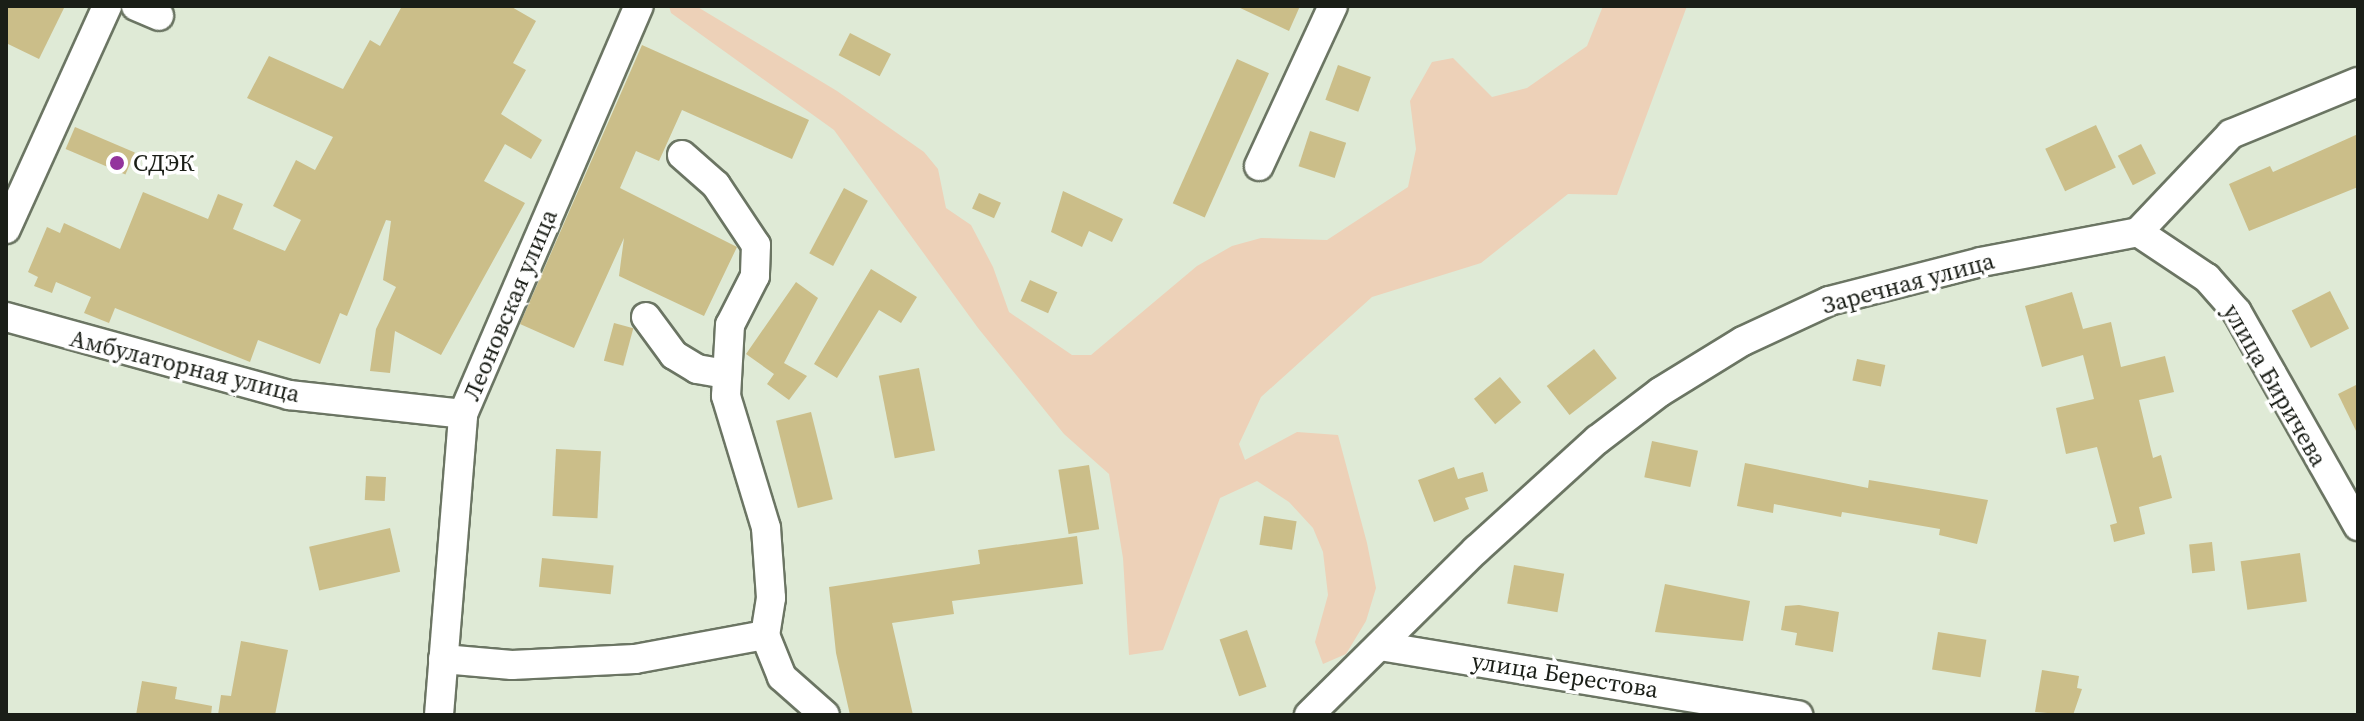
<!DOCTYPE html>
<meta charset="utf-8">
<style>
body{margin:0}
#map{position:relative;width:2364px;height:721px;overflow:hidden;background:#dfead6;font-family:"Source Serif 4",serif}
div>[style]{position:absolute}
.green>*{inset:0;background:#edd1b8}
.building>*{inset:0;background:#cbbe89;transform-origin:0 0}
.roads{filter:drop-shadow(2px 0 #6b7563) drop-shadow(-2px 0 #6b7563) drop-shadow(0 2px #6b7563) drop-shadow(0 -2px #6b7563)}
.minor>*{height:28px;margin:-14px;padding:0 14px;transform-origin:14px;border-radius:14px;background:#fff}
.dots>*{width:22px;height:22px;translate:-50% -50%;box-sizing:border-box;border:4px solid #fff;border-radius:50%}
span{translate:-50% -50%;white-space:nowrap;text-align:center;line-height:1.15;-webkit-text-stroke:7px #fff;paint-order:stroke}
.poi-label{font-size:24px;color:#1a1e17}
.left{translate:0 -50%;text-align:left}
.street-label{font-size:24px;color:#1a1e17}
.frame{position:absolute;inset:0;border:8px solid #1a1e17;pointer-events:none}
</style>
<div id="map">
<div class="green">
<i style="clip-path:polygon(669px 6px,696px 6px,837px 91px,924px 152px,938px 169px,946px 208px,971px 225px,993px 267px,1009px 312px,1072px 355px,1091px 355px,1197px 266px,1232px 246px,1261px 238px,1327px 240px,1408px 187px,1416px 149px,1410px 101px,1432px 62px,1453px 58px,1492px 97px,1527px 88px,1587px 46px,1603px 6px,1687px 6px,1617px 195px,1568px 194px,1481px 263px,1372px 297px,1261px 397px,1239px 444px,1245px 460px,1297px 432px,1338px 435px,1367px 543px,1376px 588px,1366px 621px,1346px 654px,1323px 664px,1315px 642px,1328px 595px,1323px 552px,1313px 528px,1289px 502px,1257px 481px,1220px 498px,1163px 650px,1129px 655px,1123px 558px,1109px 474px,1064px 434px,978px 328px,834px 130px,671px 13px)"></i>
</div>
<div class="building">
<i style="clip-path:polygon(6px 6px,65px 6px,39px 59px,6px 43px)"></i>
<i style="clip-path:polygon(402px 6px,510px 6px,536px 21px,513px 63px,526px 70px,501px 114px,542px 140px,531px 159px,505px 144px,484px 181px,525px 203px,441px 355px,395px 331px,390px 373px,370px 371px,376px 329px,396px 287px,383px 280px,391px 221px,386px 220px,347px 316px,340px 313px,320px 364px,258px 340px,250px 362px,115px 308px,109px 323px,84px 313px,91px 297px,56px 282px,52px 293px,34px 286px,38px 277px,28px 272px,47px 227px,60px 233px,64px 223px,120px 249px,143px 192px,208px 219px,218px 194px,243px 204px,233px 229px,285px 251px,301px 220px,273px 206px,296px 160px,315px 170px,333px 137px,247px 98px,269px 56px,343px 89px,370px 40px,380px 46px)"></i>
<i style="clip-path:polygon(1236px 6px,1300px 6px,1289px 31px)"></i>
<i style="left:850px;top:33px;width:46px;height:25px;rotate:27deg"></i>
<i style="clip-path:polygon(642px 45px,809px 120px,792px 159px,682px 110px,659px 161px,636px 151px,620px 188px,737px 247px,704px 316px,619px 276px,624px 238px,574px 348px,520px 324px)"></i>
<i style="left:1237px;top:59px;width:35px;height:158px;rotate:24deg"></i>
<i style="left:1338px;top:65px;width:35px;height:37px;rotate:20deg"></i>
<i style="left:2096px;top:125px;width:47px;height:56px;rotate:65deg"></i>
<i style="left:75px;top:127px;width:65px;height:24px;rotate:23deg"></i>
<i style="left:1310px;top:131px;width:38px;height:37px;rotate:18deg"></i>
<i style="clip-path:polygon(2358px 134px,2358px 187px,2249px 231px,2229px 184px,2270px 166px,2273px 172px)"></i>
<i style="left:2141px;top:144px;width:33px;height:26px;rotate:63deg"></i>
<i style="left:844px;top:188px;width:27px;height:74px;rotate:28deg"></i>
<i style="clip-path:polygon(1063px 191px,1123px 219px,1112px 242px,1089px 231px,1082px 247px,1051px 232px)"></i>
<i style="left:979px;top:193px;width:24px;height:17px;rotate:24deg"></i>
<i style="clip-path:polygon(871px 269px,917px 297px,901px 323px,879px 310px,837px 378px,814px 364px)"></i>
<i style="left:1030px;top:280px;width:30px;height:23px;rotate:24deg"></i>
<i style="clip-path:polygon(796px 282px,818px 298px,784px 363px,807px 376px,789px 400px,767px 384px,774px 374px,746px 354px)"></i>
<i style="left:2330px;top:291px;width:42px;height:43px;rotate:63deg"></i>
<i style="clip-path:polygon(2072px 292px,2083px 329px,2111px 322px,2121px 367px,2165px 356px,2174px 392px,2139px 400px,2153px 458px,2161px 455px,2172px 498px,2139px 507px,2145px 534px,2114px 542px,2110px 525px,2117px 523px,2097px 447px,2066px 454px,2056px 408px,2094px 399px,2083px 355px,2042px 367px,2025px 306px)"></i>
<i style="left:614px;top:323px;width:20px;height:39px;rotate:15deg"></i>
<i style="left:1594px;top:349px;width:37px;height:60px;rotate:52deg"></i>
<i style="left:1857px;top:359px;width:29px;height:22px;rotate:12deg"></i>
<i style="left:919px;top:368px;width:84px;height:41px;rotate:79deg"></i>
<i style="left:1500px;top:377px;width:33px;height:34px;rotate:50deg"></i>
<i style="clip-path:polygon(2358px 384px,2358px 435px,2338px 394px)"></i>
<i style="left:811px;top:412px;width:90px;height:36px;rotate:76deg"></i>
<i style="left:1652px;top:441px;width:47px;height:37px;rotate:12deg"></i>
<i style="left:556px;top:449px;width:45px;height:67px;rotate:3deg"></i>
<i style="clip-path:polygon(1745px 463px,1868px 488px,1869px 480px,1988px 500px,1977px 544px,1939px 535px,1940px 529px,1842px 512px,1841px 517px,1774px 504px,1773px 513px,1737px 506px)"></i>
<i style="left:1089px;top:465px;width:65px;height:31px;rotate:81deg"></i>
<i style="clip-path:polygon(1454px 467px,1458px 479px,1483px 472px,1488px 491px,1465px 498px,1469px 509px,1434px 522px,1418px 480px)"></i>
<i style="left:366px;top:476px;width:20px;height:24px;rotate:3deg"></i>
<i style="left:1264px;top:516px;width:33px;height:29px;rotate:9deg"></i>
<i style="left:390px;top:528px;width:45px;height:83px;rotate:77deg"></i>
<i style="clip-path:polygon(1077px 536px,1083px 584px,952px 601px,954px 614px,892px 623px,913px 715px,850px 715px,836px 653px,829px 587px,980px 564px,978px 550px)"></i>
<i style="left:2212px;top:542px;width:29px;height:23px;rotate:84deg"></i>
<i style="left:2300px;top:553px;width:49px;height:60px;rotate:82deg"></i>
<i style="left:542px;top:558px;width:72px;height:29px;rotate:6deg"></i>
<i style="left:1514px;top:565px;width:51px;height:39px;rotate:10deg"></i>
<i style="clip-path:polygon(1665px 584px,1750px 601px,1743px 641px,1655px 632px)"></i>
<i style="clip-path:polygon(1799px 605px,1839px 612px,1833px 652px,1795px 645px,1797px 633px,1781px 630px,1785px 606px)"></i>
<i style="left:1247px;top:630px;width:60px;height:29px;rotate:71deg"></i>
<i style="left:1938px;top:632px;width:49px;height:38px;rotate:9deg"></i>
<i style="clip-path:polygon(241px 641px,288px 650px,275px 715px,218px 715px,221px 695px,231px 696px)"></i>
<i style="clip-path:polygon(2042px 670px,2079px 676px,2077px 688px,2082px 689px,2073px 715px,2035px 712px)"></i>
<i style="clip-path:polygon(142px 681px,177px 687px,175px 699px,212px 706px,211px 715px,136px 715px)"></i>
</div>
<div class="roads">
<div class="minor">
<i style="left:136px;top:6px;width:25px;rotate:23deg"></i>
<i style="left:682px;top:155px;width:45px;rotate:41.4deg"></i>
<i style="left:716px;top:185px;width:72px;rotate:56.3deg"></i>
<i style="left:756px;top:245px;width:31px;rotate:92deg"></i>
<i style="left:755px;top:276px;width:55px;rotate:117deg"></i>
<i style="left:730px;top:325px;width:71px;rotate:93.2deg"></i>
<i style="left:726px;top:396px;width:138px;rotate:73.1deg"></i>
<i style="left:766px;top:528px;width:70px;rotate:85.9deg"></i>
<i style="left:771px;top:598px;width:37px;rotate:99deg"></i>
<i style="left:765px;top:635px;width:45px;rotate:68deg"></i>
<i style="left:782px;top:677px;width:57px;rotate:41.5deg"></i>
<i style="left:1259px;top:166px;width:176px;rotate:-65.2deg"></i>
<i style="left:6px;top:229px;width:245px;rotate:-65.6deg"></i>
<i style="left:2138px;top:232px;width:83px;rotate:33.7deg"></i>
<i style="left:2207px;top:278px;width:45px;rotate:48.6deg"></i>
<i style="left:2237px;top:312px;width:246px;rotate:60.5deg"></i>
<i style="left:6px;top:317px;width:294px;rotate:15.4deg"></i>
<i style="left:289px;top:395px;width:175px;rotate:6.2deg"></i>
<i style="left:646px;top:317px;width:47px;rotate:53.6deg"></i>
<i style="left:674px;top:355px;width:27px;rotate:31deg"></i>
<i style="left:697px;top:369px;width:29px;rotate:10deg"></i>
<i style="left:1380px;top:646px;width:424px;rotate:9.4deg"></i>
<i style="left:443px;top:659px;width:69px;rotate:5deg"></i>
<i style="left:512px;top:665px;width:123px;rotate:-2.8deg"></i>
<i style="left:635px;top:659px;width:132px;rotate:-10.5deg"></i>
<i style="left:439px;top:715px;width:302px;rotate:-85.4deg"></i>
<i style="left:463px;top:414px;width:444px;rotate:-66.7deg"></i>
<i style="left:1309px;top:715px;width:235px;rotate:-44.7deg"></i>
<i style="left:1476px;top:550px;width:164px;rotate:-42.3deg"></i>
<i style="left:1597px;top:440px;width:79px;rotate:-37.3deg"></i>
<i style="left:1660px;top:392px;width:97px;rotate:-31.6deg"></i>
<i style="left:1743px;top:341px;width:95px;rotate:-24.9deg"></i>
<i style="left:1829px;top:301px;width:157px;rotate:-14.4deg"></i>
<i style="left:1981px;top:262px;width:160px;rotate:-10.8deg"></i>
<i style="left:2138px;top:232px;width:135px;rotate:-46.5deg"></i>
<i style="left:2231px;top:134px;width:137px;rotate:-22.3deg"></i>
</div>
</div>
<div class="dots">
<i style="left:117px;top:163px;background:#93349d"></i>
</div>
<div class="poi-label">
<span class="left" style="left:133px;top:163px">СДЭК</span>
</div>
<div class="street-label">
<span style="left:1908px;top:283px;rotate:-15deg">Заречная улица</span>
<span style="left:510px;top:305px;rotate:-67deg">Леоновская улица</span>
<span style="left:185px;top:366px;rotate:14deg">Амбулаторная улица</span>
<span style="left:2275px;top:385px;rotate:60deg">улица Биричева</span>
<span style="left:1565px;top:675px;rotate:9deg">улица Берестова</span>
</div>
<div class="frame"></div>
</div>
